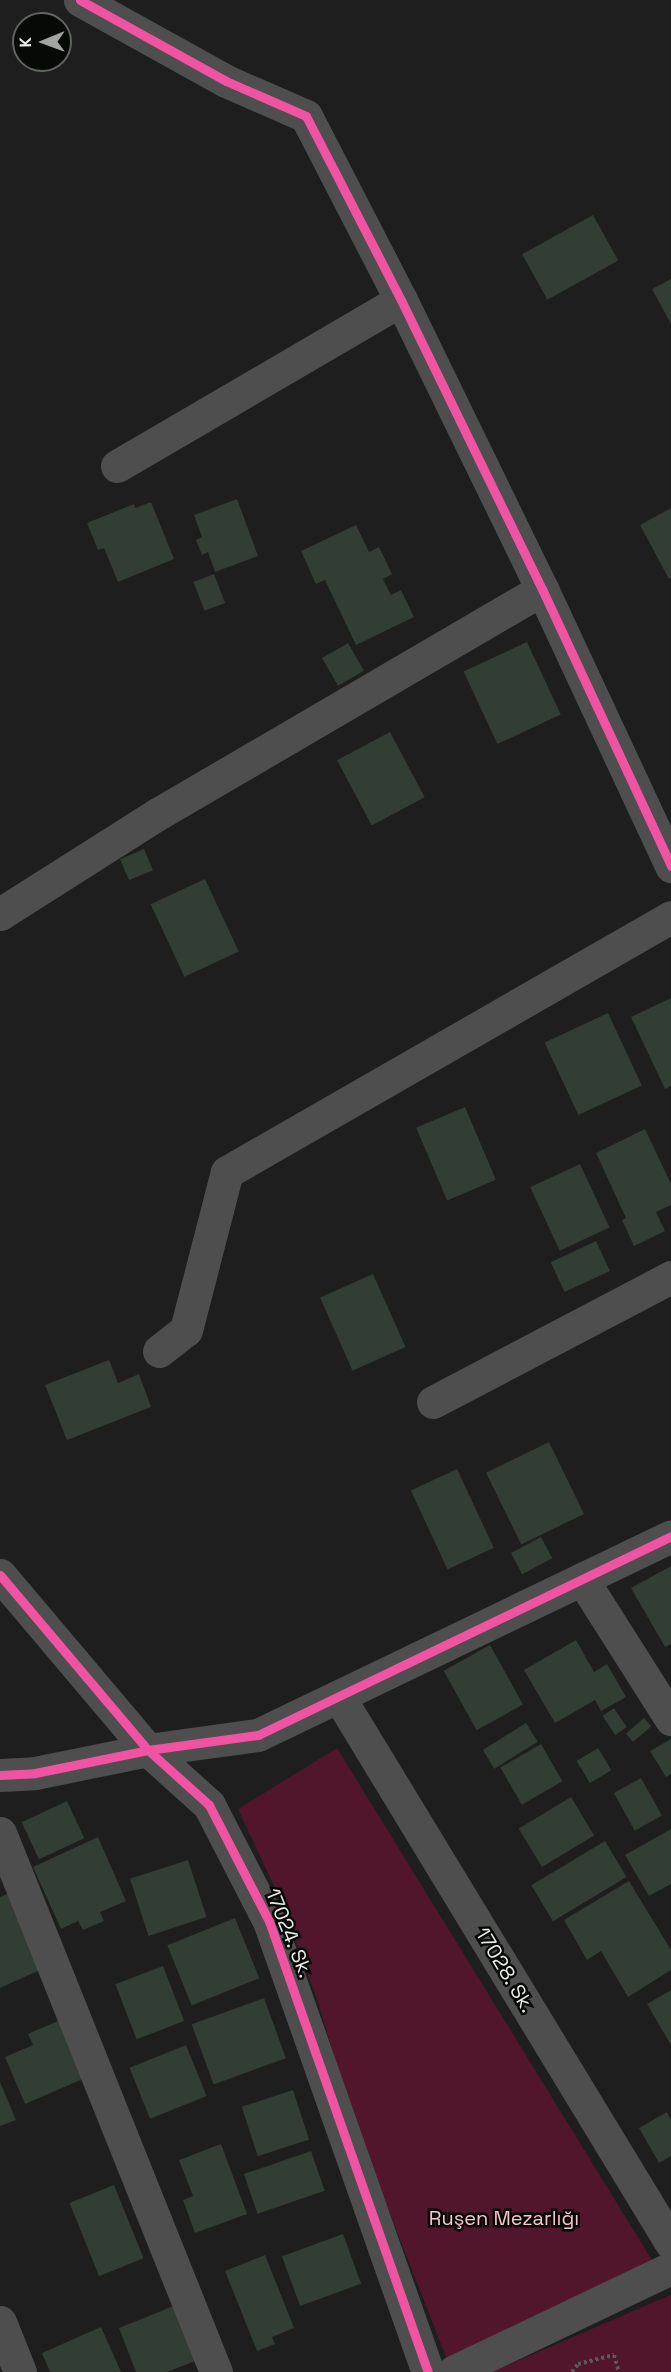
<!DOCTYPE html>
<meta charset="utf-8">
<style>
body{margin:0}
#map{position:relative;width:671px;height:2372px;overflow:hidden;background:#1d1e1d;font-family:"Space Grotesk",sans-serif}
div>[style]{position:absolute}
.green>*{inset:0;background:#51162b}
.building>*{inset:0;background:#323d33;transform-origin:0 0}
.path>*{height:4px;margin-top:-2px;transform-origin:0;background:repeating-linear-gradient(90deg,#595a59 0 3px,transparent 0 6px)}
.minor>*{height:33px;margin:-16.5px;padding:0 16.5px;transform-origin:16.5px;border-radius:16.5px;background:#4e4e4e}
.cycleway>*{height:9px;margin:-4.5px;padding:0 4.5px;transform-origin:4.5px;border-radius:4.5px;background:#f153a3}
span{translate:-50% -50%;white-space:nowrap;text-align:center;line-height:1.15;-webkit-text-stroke:5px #070907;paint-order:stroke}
.street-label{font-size:20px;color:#eaedea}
.park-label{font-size:20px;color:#f7c4d0}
.north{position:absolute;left:12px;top:12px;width:60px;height:60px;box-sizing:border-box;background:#070907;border:2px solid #626462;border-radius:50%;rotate:269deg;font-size:16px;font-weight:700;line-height:24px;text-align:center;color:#eaedea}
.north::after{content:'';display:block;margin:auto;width:21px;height:27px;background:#a2a5a2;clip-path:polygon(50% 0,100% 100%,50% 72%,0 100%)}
</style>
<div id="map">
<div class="green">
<i style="clip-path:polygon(337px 1748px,658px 2270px,448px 2362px,351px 2114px,317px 1999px,281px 1901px,238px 1809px)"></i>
<i style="clip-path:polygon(671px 2295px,671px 2372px,492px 2372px,668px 2296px)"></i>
</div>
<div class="building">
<i style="left:593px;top:215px;width:52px;height:81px;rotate:61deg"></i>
<i style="clip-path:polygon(671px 279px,671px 324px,652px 289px)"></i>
<i style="clip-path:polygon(237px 499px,258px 556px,215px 572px,208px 552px,202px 555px,196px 540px,202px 537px,194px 515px)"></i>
<i style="clip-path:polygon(151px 502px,174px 559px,118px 582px,104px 548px,98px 550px,87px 523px,134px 504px,135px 508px)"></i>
<i style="clip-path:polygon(671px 508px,671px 578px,669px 579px,640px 525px)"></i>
<i style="clip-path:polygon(356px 525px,369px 552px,379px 547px,392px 574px,383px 579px,391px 595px,401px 590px,414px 617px,356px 645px,325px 580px,316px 584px,301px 551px)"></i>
<i style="left:214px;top:574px;width:31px;height:22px;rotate:69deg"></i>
<i style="left:527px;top:642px;width:80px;height:70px;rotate:65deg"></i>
<i style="left:348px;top:643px;width:32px;height:30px;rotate:60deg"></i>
<i style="left:390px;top:732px;width:74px;height:60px;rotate:62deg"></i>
<i style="left:144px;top:849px;width:23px;height:26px;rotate:67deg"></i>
<i style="left:205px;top:879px;width:80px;height:60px;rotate:65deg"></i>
<i style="clip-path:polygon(671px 998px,671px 1086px,665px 1089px,631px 1017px)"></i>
<i style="left:608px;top:1013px;width:80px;height:70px;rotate:65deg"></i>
<i style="left:465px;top:1107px;width:79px;height:53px;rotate:67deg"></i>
<i style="clip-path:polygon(645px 1129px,671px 1184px,671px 1205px,656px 1212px,665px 1231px,634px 1246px,622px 1220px,626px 1218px,596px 1153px)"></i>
<i style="left:580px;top:1164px;width:70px;height:55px;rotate:65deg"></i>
<i style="left:596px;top:1241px;width:33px;height:50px;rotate:65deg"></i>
<i style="left:373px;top:1274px;width:80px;height:58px;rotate:66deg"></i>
<i style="clip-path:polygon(109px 1360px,118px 1383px,139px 1374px,151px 1407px,67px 1440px,45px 1385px)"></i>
<i style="left:549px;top:1442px;width:80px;height:70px;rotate:64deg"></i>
<i style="left:457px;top:1469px;width:87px;height:51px;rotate:65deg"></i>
<i style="left:541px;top:1537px;width:24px;height:34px;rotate:62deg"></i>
<i style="clip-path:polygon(671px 1566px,671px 1644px,665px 1647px,631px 1588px)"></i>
<i style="clip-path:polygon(576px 1640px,594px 1672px,607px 1664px,626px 1697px,601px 1711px,595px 1700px,555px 1723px,524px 1670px)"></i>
<i style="left:490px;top:1645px;width:68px;height:53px;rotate:61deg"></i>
<i style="left:614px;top:1708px;width:23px;height:14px;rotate:56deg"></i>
<i style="left:644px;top:1718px;width:11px;height:24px;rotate:49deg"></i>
<i style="left:526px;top:1723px;width:22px;height:51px;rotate:58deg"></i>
<i style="clip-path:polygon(671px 1739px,671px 1774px,666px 1777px,650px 1751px)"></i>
<i style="left:541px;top:1744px;width:43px;height:47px;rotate:60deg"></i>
<i style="left:598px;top:1748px;width:26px;height:25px;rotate:59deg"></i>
<i style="left:641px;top:1778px;width:43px;height:31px;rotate:61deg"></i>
<i style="left:571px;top:1797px;width:45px;height:61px;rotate:59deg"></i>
<i style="left:67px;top:1801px;width:41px;height:50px;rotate:65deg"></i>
<i style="clip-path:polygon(671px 1829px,671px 1884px,649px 1896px,625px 1855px)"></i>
<i style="clip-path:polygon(98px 1837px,126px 1901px,100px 1912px,104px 1921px,83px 1930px,78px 1921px,61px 1929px,33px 1867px)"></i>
<i style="left:605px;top:1841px;width:42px;height:86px;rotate:59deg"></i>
<i style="left:188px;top:1860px;width:60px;height:61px;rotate:72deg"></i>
<i style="clip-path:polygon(629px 1881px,671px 1950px,671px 1970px,628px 1997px,601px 1951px,587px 1960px,564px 1920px)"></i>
<i style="clip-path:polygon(7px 1894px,42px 1969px,0 1988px,0 1897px)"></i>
<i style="left:235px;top:1918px;width:65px;height:73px;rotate:68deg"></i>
<i style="left:163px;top:1966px;width:59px;height:51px;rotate:69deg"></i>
<i style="clip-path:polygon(671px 1990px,671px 2045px,647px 2004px)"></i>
<i style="left:264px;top:1998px;width:64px;height:77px;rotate:70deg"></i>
<i style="clip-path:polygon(60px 2020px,85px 2078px,25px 2104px,5px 2057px,33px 2045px,28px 2034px)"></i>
<i style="left:186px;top:2045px;width:55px;height:61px;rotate:68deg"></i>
<i style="clip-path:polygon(0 2082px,16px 2120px,0 2126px)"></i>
<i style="left:293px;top:2090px;width:52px;height:54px;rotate:72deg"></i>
<i style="clip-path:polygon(667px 2112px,671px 2120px,671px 2156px,659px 2163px,639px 2128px)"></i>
<i style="clip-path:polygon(221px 2144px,247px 2214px,195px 2233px,183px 2200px,193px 2196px,179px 2160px)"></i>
<i style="left:311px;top:2151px;width:42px;height:71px;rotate:71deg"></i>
<i style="left:114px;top:2185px;width:79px;height:48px;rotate:68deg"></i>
<i style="left:343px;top:2234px;width:53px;height:65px;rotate:70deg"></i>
<i style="clip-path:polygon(265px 2255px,294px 2328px,272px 2337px,275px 2344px,257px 2351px,225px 2271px)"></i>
<i style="clip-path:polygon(176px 2305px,198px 2360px,167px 2372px,136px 2372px,119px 2328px)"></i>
<i style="clip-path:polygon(101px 2327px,121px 2372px,50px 2372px,42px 2353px)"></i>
</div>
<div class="path">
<i style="left:572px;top:2372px;width:10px;rotate:-53deg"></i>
<i style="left:578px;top:2364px;width:37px;rotate:-14deg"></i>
<i style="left:614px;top:2355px;width:18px;rotate:74deg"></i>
</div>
<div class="minor">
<i style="left:80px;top:0;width:167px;rotate:29deg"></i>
<i style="left:226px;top:81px;width:87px;rotate:23.6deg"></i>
<i style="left:306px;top:116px;width:207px;rotate:62.7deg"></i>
<i style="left:401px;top:300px;width:322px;rotate:64deg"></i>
<i style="left:542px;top:589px;width:306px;rotate:65deg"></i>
<i style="left:117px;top:466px;width:329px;rotate:-30.3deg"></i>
<i style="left:0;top:914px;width:185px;rotate:-32.4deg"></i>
<i style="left:156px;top:815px;width:447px;rotate:-30.3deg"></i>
<i style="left:159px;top:1351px;width:34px;rotate:-38deg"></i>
<i style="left:186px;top:1330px;width:163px;rotate:-75.5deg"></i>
<i style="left:227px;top:1172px;width:512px;rotate:-29.87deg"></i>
<i style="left:433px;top:1402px;width:269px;rotate:-27.7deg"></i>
<i style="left:0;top:1575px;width:229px;rotate:49.8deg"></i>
<i style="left:148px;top:1750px;width:82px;rotate:42deg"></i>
<i style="left:209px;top:1805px;width:131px;rotate:62.7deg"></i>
<i style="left:269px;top:1921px;width:478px;rotate:70.6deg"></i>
<i style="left:582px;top:1579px;width:166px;rotate:57.6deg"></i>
<i style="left:339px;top:1697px;width:639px;rotate:58.7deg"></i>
<i style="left:0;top:1775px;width:35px;rotate:-3deg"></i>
<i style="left:35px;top:1773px;width:115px;rotate:-11.5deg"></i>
<i style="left:148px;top:1750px;width:111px;rotate:-7.8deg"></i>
<i style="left:258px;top:1735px;width:458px;rotate:-25.7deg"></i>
<i style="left:0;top:1833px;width:581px;rotate:68.16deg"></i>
<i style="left:0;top:2322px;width:54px;rotate:68.2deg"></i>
<i style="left:453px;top:2372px;width:242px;rotate:-25.5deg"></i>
</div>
<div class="cycleway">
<i style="left:80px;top:0;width:167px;rotate:29deg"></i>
<i style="left:226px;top:81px;width:87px;rotate:23.6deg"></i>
<i style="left:306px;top:116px;width:207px;rotate:62.7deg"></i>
<i style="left:401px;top:300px;width:322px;rotate:64deg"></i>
<i style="left:542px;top:589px;width:306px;rotate:65deg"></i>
<i style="left:0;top:1575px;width:229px;rotate:49.8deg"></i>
<i style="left:148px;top:1750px;width:82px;rotate:42deg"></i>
<i style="left:209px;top:1805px;width:131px;rotate:62.7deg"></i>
<i style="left:269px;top:1921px;width:478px;rotate:70.6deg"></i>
<i style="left:0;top:1775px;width:35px;rotate:-3deg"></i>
<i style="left:35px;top:1773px;width:115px;rotate:-11.5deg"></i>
<i style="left:148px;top:1750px;width:111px;rotate:-7.8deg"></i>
<i style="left:258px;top:1735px;width:458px;rotate:-25.7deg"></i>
</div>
<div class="street-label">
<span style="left:289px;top:1933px;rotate:68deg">17024. Sk.</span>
<span style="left:505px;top:1970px;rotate:59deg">17028. Sk.</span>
</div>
<div class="park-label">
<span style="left:504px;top:2218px">Ruşen Mezarlığı</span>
</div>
<div class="north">K</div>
</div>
